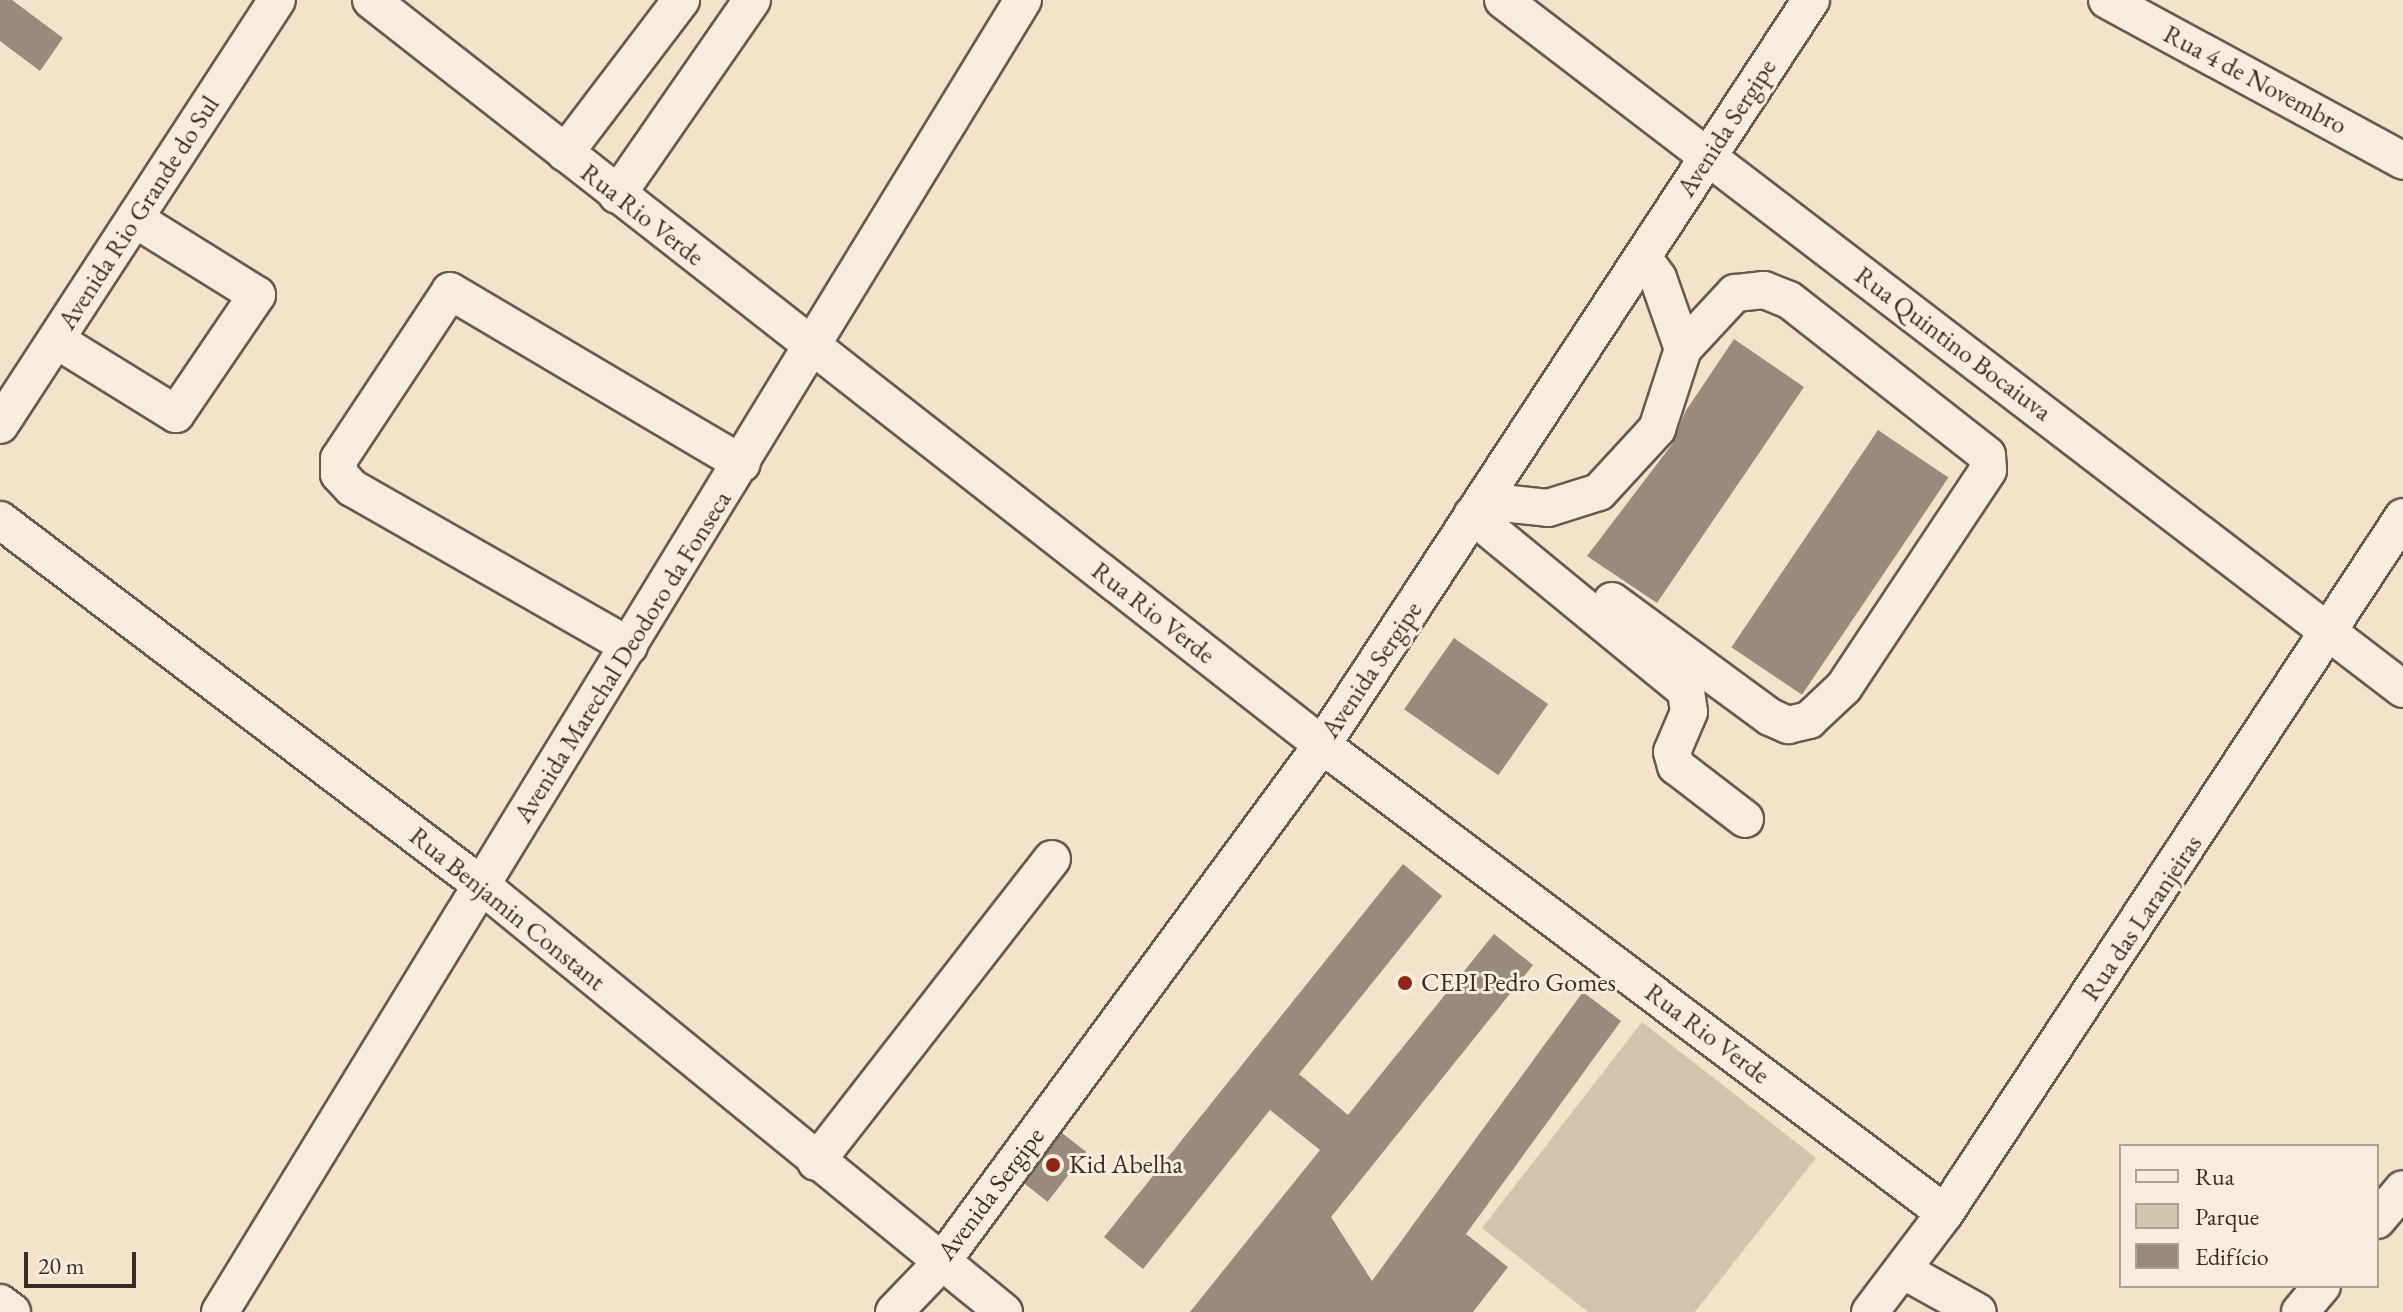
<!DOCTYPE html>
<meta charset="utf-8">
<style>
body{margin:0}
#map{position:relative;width:2403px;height:1312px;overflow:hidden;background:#f2e3ca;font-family:"EB Garamond",serif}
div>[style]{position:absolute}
.green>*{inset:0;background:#d3c4ae}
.building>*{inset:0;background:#998b7b;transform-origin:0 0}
.roads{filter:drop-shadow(2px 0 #675a4f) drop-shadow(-2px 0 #675a4f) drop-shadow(0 2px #675a4f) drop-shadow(0 -2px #675a4f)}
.minor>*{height:36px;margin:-18px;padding:0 18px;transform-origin:18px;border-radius:18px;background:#f7eddd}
.dots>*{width:22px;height:22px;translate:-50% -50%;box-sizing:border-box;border:4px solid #f7eddd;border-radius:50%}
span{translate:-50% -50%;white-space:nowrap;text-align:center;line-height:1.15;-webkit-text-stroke:6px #f7eddd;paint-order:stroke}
.street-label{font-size:26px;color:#392c26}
.poi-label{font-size:26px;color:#392c26}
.left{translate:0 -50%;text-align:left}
.legend{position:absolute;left:2119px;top:1144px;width:260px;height:144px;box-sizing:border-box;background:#f7eddd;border:2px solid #aba094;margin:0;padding:10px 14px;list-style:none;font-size:24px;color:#392c26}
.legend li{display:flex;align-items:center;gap:16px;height:40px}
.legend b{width:40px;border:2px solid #aba094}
.scale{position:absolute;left:24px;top:1252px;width:112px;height:36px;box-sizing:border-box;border:4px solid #392c26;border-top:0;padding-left:10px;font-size:24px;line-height:28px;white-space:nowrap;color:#392c26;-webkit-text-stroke:6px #f7eddd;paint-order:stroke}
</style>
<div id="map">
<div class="green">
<i style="clip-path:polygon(1642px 1022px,1816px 1158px,1695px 1312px,1588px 1312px,1482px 1228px)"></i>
</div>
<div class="building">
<i style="clip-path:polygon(0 0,12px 0,63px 38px,40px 71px,0 41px)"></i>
<i style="clip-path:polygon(1734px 339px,1804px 387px,1657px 603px,1587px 556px,1673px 443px,1685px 412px)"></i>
<i style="left:1878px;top:430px;width:85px;height:262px;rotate:34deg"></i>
<i style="left:1454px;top:638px;width:115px;height:87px;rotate:35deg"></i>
<i style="clip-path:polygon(1403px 864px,1442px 896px,1299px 1074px,1348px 1115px,1494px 934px,1533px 965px,1331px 1217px,1372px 1281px,1583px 992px,1621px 1021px,1466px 1234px,1508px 1267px,1473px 1312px,1190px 1312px,1320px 1150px,1270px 1110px,1143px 1269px,1104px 1237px)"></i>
<i style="left:1062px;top:1133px;width:31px;height:63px;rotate:38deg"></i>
</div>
<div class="roads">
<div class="minor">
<i style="left:371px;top:0;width:1208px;rotate:38.07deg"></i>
<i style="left:1322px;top:745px;width:779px;rotate:36.91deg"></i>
<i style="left:1503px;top:0;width:1133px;rotate:37.44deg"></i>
<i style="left:2107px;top:0;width:337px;rotate:28.5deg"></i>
<i style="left:565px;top:153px;width:192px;rotate:-52.8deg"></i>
<i style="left:617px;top:195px;width:237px;rotate:-55.3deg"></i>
<i style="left:56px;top:340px;width:141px;rotate:31.7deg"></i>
<i style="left:176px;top:414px;width:144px;rotate:-55.8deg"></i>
<i style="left:257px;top:295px;width:144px;rotate:-148.1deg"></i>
<i style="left:0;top:425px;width:507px;rotate:-56.91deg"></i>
<i style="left:1483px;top:501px;width:65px;rotate:6.1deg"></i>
<i style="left:1548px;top:508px;width:53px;rotate:-17.4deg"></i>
<i style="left:1599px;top:492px;width:86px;rotate:-47.4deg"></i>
<i style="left:1657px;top:429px;width:84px;rotate:-72deg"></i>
<i style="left:1683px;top:349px;width:75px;rotate:-109.4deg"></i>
<i style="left:1658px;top:278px;width:26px;rotate:-126deg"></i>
<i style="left:1472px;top:515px;width:277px;rotate:39.4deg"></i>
<i style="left:1686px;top:691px;width:21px;rotate:82deg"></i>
<i style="left:1689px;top:712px;width:43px;rotate:113deg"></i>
<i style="left:1672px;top:752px;width:15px;rotate:74deg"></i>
<i style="left:1676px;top:766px;width:87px;rotate:37.5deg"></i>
<i style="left:0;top:520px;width:604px;rotate:37.19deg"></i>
<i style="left:481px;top:885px;width:675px;rotate:39.23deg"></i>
<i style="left:1612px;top:601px;width:196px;rotate:36.3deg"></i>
<i style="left:1770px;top:717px;width:20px;rotate:24deg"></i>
<i style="left:1788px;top:725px;width:22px;rotate:-13deg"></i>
<i style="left:1809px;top:720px;width:48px;rotate:-43.3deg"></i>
<i style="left:1844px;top:687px;width:260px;rotate:-56.4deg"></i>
<i style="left:1988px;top:470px;width:15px;rotate:-94deg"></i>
<i style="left:1987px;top:455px;width:251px;rotate:-141.9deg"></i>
<i style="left:1789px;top:300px;width:27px;rotate:-158deg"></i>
<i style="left:1764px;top:290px;width:29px;rotate:174deg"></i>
<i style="left:1735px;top:293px;width:76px;rotate:132.9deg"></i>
<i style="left:629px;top:646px;width:319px;rotate:-150.3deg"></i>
<i style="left:352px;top:488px;width:19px;rotate:-133deg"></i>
<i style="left:339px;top:474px;width:15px;rotate:-90deg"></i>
<i style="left:339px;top:459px;width:201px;rotate:-56.5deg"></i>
<i style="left:450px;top:291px;width:339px;rotate:30.6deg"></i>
<i style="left:816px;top:1162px;width:384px;rotate:-52.1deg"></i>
<i style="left:2377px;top:1220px;width:40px;rotate:-50deg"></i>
<i style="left:1906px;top:1272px;width:82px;rotate:29.1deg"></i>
<i style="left:0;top:1303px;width:15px;rotate:37deg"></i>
<i style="left:220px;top:1312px;width:1538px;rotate:-58.53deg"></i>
<i style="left:894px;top:1312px;width:66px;rotate:-46.2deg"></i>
<i style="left:940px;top:1264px;width:644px;rotate:-53.65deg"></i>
<i style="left:1322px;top:745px;width:891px;rotate:-56.72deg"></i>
<i style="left:1870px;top:1312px;width:124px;rotate:-52.9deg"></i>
<i style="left:1945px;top:1213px;width:833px;rotate:-56.65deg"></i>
<i style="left:2300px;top:1312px;width:34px;rotate:-50deg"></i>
</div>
</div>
<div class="dots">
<i style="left:1405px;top:983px;background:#8f2418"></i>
<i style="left:1053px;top:1165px;background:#8f2418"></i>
</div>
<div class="street-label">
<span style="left:2255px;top:80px;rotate:28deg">Rua 4 de Novembro</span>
<span style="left:1727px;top:128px;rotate:-57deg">Avenida Sergipe</span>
<span style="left:139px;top:213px;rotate:-57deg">Avenida Rio Grande do Sul</span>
<span style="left:642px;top:215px;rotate:38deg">Rua Rio Verde</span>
<span style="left:1953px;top:344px;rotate:37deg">Rua Quintino Bocaiuva</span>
<span style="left:1153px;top:613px;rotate:38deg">Rua Rio Verde</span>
<span style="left:623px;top:657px;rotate:-58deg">Avenida Marechal Deodoro da Fonseca</span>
<span style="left:1372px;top:670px;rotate:-56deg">Avenida Sergipe</span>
<span style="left:507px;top:909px;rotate:39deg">Rua Benjamin Constant</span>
<span style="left:2142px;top:918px;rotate:-56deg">Rua das Laranjeiras</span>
<span style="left:1707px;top:1034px;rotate:37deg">Rua Rio Verde</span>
<span style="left:991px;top:1194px;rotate:-53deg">Avenida Sergipe</span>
</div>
<div class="poi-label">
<span class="left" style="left:1421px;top:983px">CEPI Pedro Gomes</span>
<span class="left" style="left:1069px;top:1165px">Kid Abelha</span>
</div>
<ul class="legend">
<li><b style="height:10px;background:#f7eddd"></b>Rua</li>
<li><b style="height:22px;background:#d3c4ae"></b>Parque</li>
<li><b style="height:22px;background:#998b7b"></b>Edifício</li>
</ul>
<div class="scale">20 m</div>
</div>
